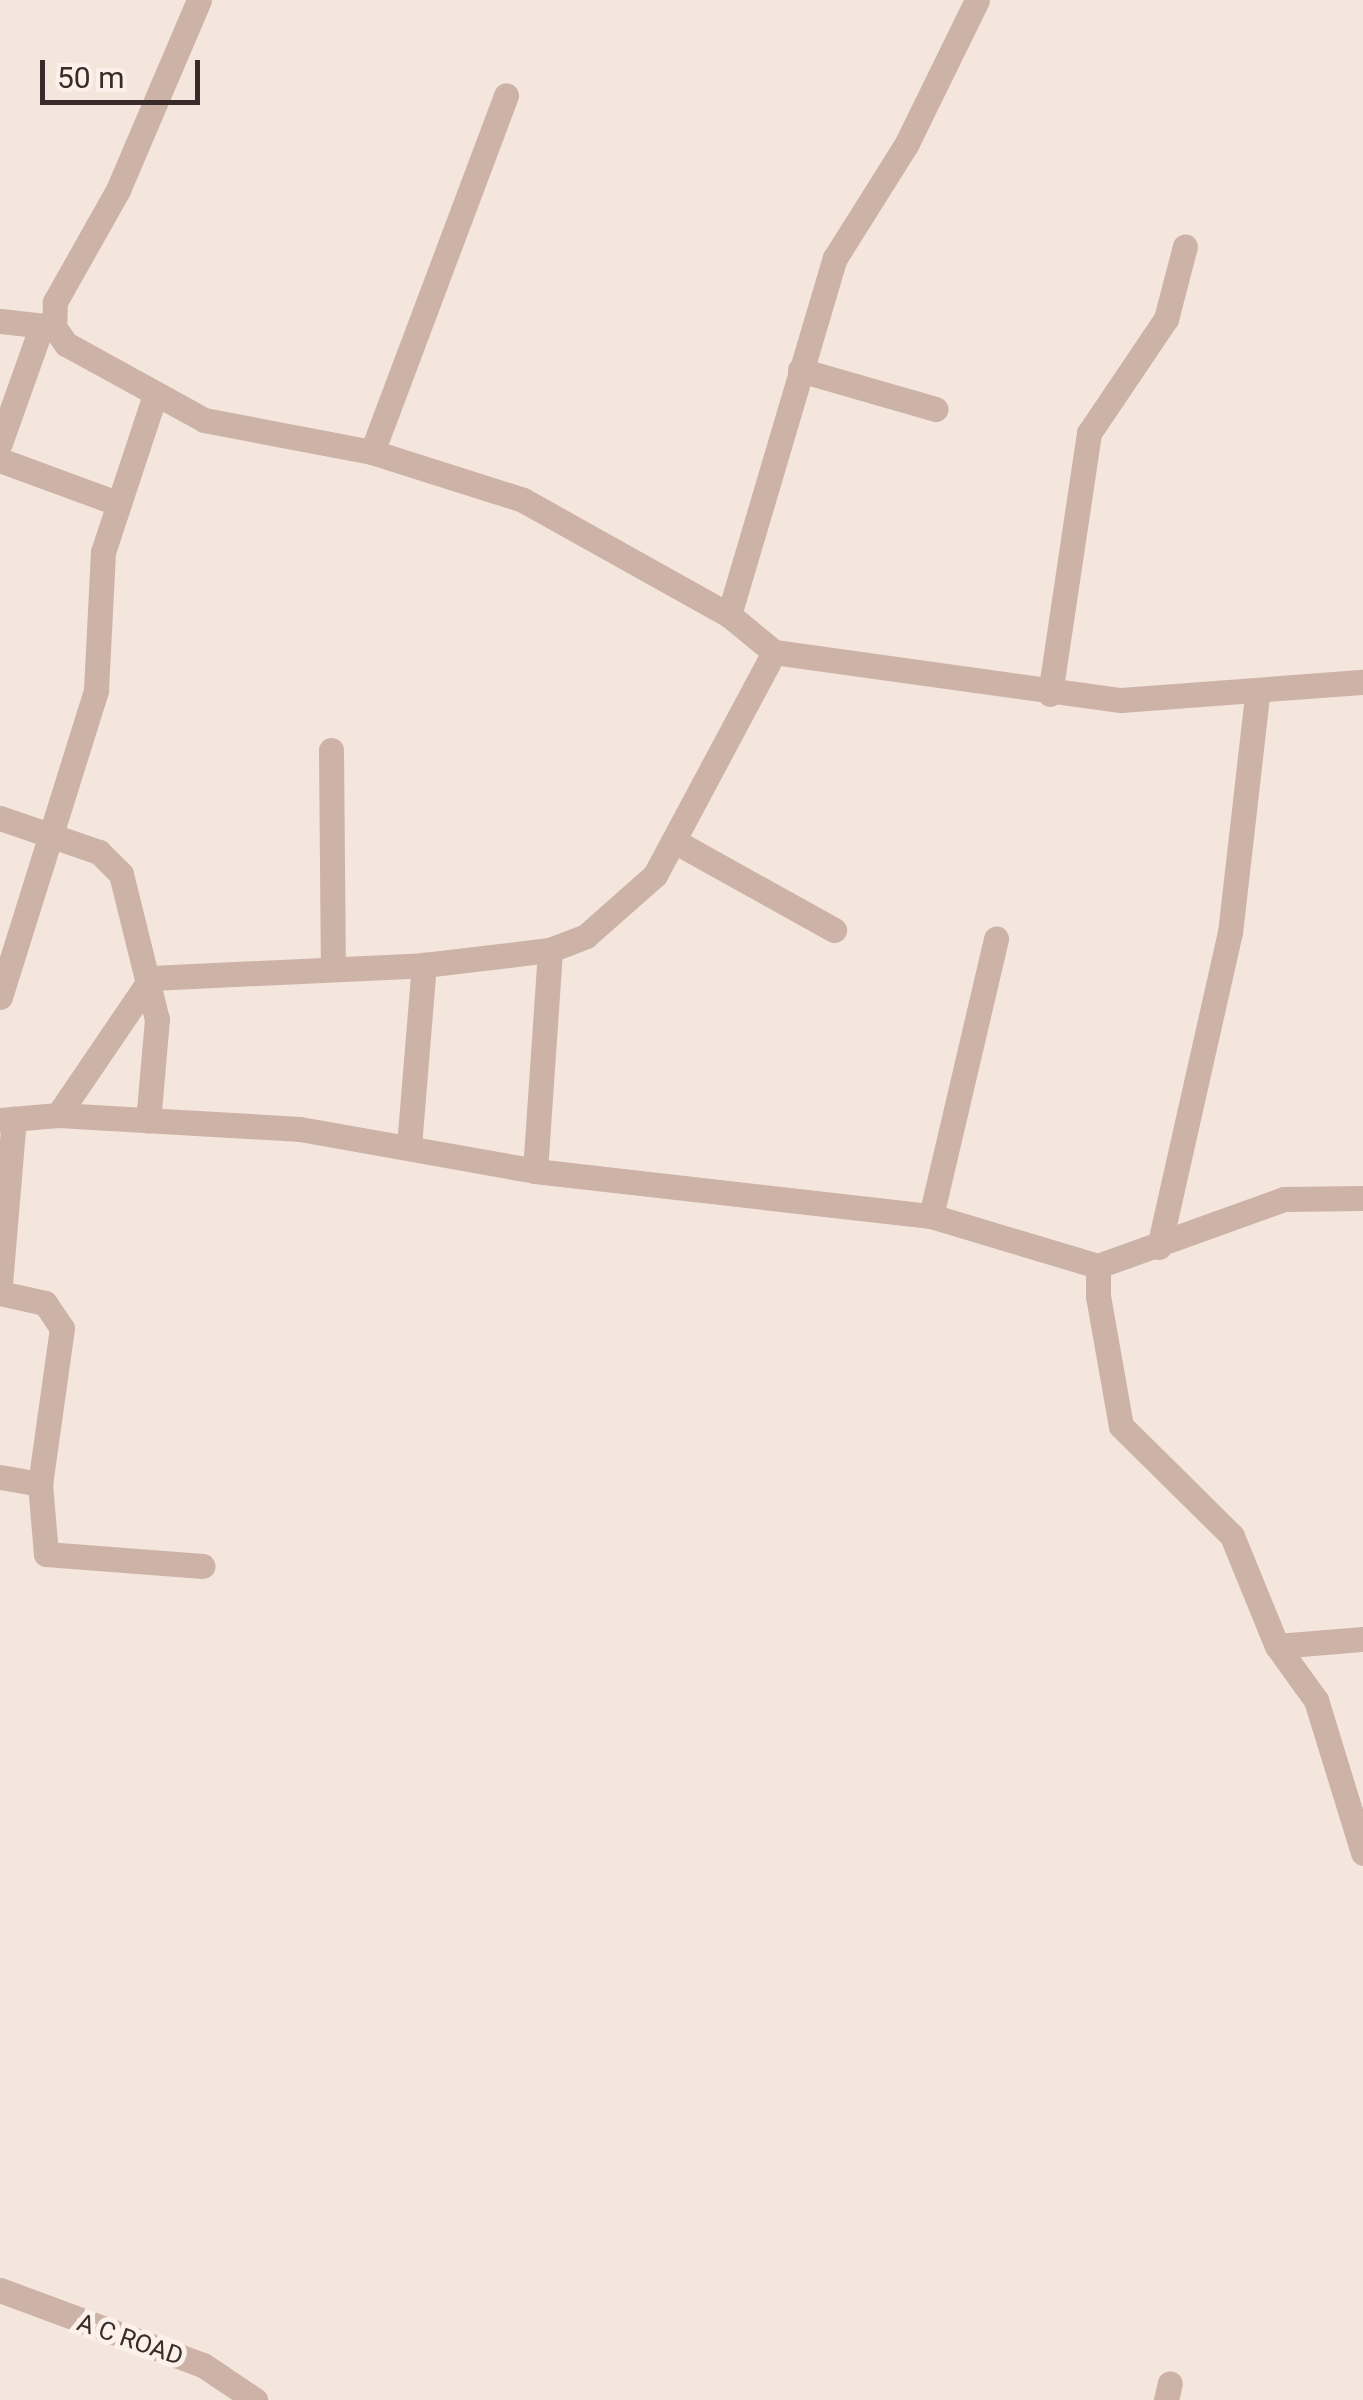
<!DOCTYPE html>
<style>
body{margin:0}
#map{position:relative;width:1363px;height:2400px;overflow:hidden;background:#f4e5dd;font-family:Roboto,sans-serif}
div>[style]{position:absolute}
.street>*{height:25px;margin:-12.5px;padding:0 12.5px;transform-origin:12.5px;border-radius:12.5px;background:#cdb2a8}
span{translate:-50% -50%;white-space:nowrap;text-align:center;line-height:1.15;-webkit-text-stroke:10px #fbf0ea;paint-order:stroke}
.street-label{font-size:25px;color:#392b29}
.scale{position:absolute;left:40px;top:60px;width:160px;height:45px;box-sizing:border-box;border:5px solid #392b29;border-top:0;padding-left:12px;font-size:30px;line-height:35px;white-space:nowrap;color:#392b29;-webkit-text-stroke:8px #fbf0ea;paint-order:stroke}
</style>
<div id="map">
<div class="street">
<i style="left:199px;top:0;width:207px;rotate:113.1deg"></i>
<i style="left:118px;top:190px;width:129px;rotate:119.4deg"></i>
<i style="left:55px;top:302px;width:25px;rotate:92deg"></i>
<i style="left:54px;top:327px;width:21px;rotate:55deg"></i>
<i style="left:66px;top:344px;width:158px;rotate:28.8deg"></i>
<i style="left:204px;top:420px;width:171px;rotate:10.8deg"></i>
<i style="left:372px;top:452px;width:158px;rotate:17.6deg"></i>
<i style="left:523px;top:500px;width:236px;rotate:29.2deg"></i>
<i style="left:729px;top:615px;width:58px;rotate:39.4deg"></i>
<i style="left:0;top:321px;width:54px;rotate:6.3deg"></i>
<i style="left:800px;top:370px;width:141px;rotate:16.1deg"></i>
<i style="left:0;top:443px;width:122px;rotate:-70.4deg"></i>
<i style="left:372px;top:452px;width:381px;rotate:-69.4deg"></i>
<i style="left:0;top:460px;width:125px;rotate:20.2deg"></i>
<i style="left:729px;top:615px;width:372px;rotate:-73.5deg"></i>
<i style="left:835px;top:258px;width:136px;rotate:-57.9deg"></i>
<i style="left:907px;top:143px;width:159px;rotate:-63.9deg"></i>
<i style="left:1050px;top:694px;width:264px;rotate:-81.5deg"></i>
<i style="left:1089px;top:433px;width:138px;rotate:-56deg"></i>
<i style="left:1166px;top:319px;width:75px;rotate:-75.4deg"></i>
<i style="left:331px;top:750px;width:219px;rotate:89.5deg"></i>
<i style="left:0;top:818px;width:105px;rotate:19deg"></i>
<i style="left:99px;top:852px;width:31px;rotate:45deg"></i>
<i style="left:121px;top:874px;width:149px;rotate:76.1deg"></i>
<i style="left:157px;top:1019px;width:102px;rotate:95deg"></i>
<i style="left:676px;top:842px;width:181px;rotate:29.1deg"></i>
<i style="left:0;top:997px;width:322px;rotate:-72.6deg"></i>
<i style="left:96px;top:690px;width:138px;rotate:-87.1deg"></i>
<i style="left:103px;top:552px;width:162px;rotate:-71.7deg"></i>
<i style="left:58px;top:1115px;width:242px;rotate:3.3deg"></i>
<i style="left:300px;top:1129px;width:239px;rotate:10.1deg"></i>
<i style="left:535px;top:1171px;width:399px;rotate:6.5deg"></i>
<i style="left:931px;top:1216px;width:174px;rotate:16.7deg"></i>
<i style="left:0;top:1120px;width:58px;rotate:-4.9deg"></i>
<i style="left:58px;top:1115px;width:166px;rotate:-55.8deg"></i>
<i style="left:151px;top:978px;width:273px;rotate:-2.7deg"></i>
<i style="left:424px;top:965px;width:127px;rotate:-6.8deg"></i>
<i style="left:550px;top:950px;width:39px;rotate:-21deg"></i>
<i style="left:586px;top:936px;width:92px;rotate:-41.5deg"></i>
<i style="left:655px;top:875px;width:253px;rotate:-61.9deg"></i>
<i style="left:774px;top:652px;width:350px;rotate:7.9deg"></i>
<i style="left:1121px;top:700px;width:243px;rotate:-4.3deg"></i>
<i style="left:409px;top:1146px;width:182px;rotate:-85.3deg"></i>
<i style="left:535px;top:1171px;width:222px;rotate:-86.1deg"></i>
<i style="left:1363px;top:1198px;width:79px;rotate:179.3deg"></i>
<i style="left:1284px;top:1199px;width:198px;rotate:160.2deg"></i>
<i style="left:1098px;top:1266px;width:30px;rotate:90deg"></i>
<i style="left:1098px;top:1296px;width:132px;rotate:80deg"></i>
<i style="left:1121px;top:1426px;width:156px;rotate:44.7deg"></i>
<i style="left:1232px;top:1536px;width:119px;rotate:67.8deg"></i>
<i style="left:1277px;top:1646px;width:67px;rotate:54.2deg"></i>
<i style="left:1316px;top:1700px;width:160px;rotate:72.9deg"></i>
<i style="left:931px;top:1216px;width:285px;rotate:-76.8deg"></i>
<i style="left:1159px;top:1247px;width:322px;rotate:-77.3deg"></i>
<i style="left:1230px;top:933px;width:238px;rotate:-83.5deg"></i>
<i style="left:0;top:1284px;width:166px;rotate:-85.2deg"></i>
<i style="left:0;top:1293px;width:46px;rotate:12.5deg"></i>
<i style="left:45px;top:1303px;width:30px;rotate:56deg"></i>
<i style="left:62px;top:1328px;width:158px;rotate:98deg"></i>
<i style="left:40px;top:1484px;width:70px;rotate:85.1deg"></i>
<i style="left:46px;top:1554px;width:157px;rotate:4.4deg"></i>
<i style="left:0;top:1477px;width:41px;rotate:9.9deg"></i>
<i style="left:1277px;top:1646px;width:86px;rotate:-4.7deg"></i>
<i style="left:0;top:2290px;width:216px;rotate:20.3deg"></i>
<i style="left:203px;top:2365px;width:63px;rotate:33.9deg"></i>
<i style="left:1166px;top:2400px;width:17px;rotate:-77deg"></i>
</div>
<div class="street-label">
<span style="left:130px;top:2340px;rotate:19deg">A C ROAD</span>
</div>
<div class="scale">50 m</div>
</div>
